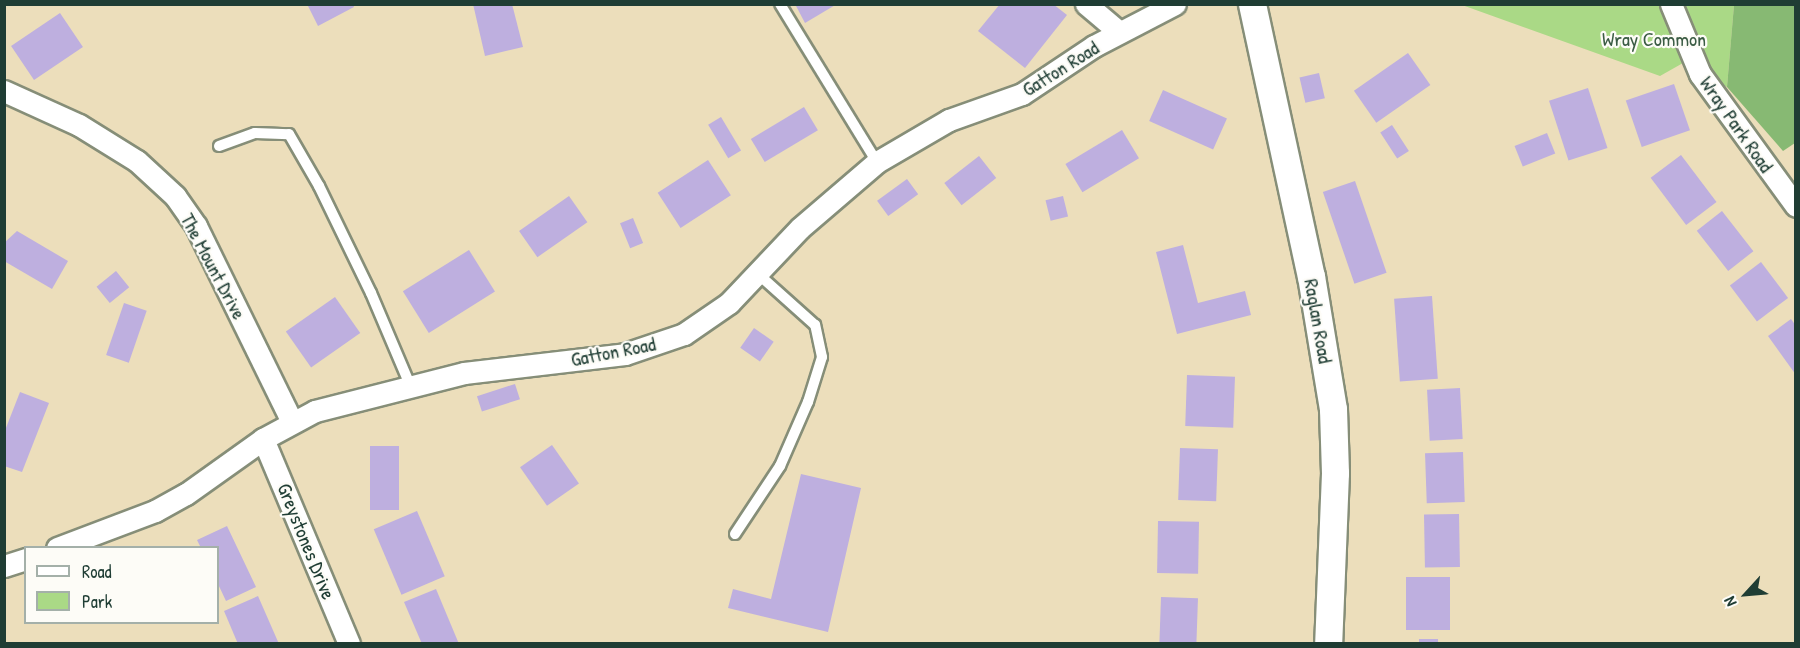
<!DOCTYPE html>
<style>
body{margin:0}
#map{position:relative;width:1800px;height:648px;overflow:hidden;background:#ecdebb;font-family:"Patrick Hand",sans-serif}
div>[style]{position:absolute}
.green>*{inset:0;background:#aad986}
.forest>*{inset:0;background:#87b973}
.building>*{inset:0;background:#beafdf;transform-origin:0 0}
.roads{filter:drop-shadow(2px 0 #868e78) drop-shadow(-2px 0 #868e78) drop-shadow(0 2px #868e78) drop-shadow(0 -2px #868e78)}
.service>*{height:10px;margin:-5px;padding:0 5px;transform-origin:5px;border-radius:5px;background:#fff}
.minor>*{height:21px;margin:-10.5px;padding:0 10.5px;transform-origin:10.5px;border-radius:10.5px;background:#fff}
.tertiary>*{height:27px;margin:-13.5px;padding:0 13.5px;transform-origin:13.5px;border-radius:13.5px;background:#fff}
span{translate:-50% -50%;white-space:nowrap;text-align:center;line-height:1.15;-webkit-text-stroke:4.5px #fdfcf7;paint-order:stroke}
.park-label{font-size:20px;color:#3b5c44}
.street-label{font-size:20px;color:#1f3d34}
.frame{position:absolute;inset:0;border:6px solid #1f3d34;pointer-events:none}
.legend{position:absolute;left:24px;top:546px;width:195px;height:78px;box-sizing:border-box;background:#fdfcf7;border:2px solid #a4b0a9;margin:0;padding:8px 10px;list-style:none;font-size:18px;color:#1f3d34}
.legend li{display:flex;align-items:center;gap:12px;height:30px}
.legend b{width:30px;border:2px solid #a4b0a9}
.north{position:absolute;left:1716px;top:564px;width:60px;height:60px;-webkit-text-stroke:4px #fdfcf7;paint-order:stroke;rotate:244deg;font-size:16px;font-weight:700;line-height:24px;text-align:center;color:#1f3d34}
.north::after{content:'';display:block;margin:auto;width:21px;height:27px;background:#1f3d34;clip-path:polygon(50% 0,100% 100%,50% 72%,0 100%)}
</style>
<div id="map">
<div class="green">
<i style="clip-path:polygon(1462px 5px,1734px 5px,1727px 87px,1683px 63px,1660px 76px)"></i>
</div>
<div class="forest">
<i style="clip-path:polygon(1734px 5px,1795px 5px,1795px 143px,1783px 151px,1727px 87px)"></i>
</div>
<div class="building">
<i style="clip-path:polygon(307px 4px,353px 4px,354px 7px,318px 26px)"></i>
<i style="clip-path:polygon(473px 4px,512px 4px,523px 47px,485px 56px)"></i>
<i style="clip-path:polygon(795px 4px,837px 4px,805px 23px)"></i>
<i style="clip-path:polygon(1000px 4px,1053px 4px,1067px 15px,1025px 68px,978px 31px)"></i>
<i style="left:60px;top:13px;width:41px;height:59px;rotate:56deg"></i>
<i style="left:1408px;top:53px;width:39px;height:66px;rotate:55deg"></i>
<i style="left:1319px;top:73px;width:26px;height:20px;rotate:77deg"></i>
<i style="left:1674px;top:84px;width:49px;height:51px;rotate:71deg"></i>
<i style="left:1588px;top:88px;width:63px;height:41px;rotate:72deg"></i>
<i style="left:1163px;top:90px;width:70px;height:34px;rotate:24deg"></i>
<i style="left:804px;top:107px;width:27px;height:62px;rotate:59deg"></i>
<i style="left:721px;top:117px;width:39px;height:15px;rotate:59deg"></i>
<i style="left:1392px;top:125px;width:31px;height:14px;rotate:57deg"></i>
<i style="left:1122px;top:130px;width:33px;height:66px;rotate:59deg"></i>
<i style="left:1547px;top:133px;width:22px;height:35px;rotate:68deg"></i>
<i style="left:1681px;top:155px;width:59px;height:38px;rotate:53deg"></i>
<i style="left:979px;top:156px;width:28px;height:44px;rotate:52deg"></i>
<i style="left:708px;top:160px;width:42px;height:60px;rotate:57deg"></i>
<i style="left:907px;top:179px;width:19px;height:37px;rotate:54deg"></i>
<i style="left:1355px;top:181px;width:97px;height:34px;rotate:71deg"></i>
<i style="left:569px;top:196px;width:32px;height:61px;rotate:55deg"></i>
<i style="left:1063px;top:196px;width:21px;height:18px;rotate:76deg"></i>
<i style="left:1722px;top:211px;width:51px;height:32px;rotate:52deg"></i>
<i style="left:633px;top:218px;width:27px;height:14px;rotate:68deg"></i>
<i style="clip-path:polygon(17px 231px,68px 261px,52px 289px,4px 261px,4px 243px)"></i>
<i style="clip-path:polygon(1183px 245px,1198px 303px,1245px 291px,1251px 315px,1177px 334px,1156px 252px)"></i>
<i style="left:469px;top:250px;width:49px;height:78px;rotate:58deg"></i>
<i style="left:1761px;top:262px;width:45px;height:39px;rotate:53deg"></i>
<i style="left:116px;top:271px;width:21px;height:25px;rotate:51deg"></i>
<i style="left:1432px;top:296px;width:83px;height:38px;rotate:86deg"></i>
<i style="left:335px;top:297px;width:44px;height:60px;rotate:55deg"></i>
<i style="left:124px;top:303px;width:24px;height:55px;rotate:19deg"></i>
<i style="clip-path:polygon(1791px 319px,1796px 326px,1796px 375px,1768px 336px)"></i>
<i style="left:754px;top:328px;width:24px;height:24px;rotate:35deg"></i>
<i style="left:1187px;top:375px;width:48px;height:51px;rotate:2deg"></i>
<i style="left:515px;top:384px;width:16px;height:40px;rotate:72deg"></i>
<i style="left:1460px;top:388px;width:51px;height:33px;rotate:87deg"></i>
<i style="clip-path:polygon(20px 392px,49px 403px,22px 472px,4px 466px,4px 433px)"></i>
<i style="left:552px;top:445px;width:47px;height:39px;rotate:55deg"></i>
<i style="left:370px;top:446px;width:29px;height:64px"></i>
<i style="left:1180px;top:448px;width:38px;height:52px;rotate:2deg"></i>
<i style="left:1463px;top:452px;width:50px;height:38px;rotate:88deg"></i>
<i style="clip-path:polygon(801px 474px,861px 488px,828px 632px,728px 608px,733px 589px,771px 599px)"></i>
<i style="left:417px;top:511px;width:71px;height:47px;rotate:67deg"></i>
<i style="left:1459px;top:514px;width:53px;height:35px;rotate:89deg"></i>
<i style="left:1158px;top:521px;width:41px;height:52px;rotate:1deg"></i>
<i style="clip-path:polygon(227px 526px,256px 587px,226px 601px,218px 584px,218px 548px,201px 548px,197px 540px)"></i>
<i style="left:1406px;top:577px;width:44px;height:53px"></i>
<i style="clip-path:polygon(436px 589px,459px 644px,422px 644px,404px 602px)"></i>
<i style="clip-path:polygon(258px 596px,279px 644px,238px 644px,224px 611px)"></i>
<i style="left:1161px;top:597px;width:37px;height:47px;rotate:2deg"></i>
<i style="left:1419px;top:639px;width:19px;height:5px"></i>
</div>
<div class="roads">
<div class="service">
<i style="left:780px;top:4px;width:185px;rotate:58.5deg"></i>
<i style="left:219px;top:146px;width:38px;rotate:-20deg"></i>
<i style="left:255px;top:133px;width:34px;rotate:2deg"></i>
<i style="left:289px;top:134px;width:60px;rotate:60deg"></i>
<i style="left:319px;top:186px;width:119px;rotate:64.1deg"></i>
<i style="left:371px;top:293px;width:100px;rotate:67deg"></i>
<i style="left:735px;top:534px;width:82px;rotate:-56.5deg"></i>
<i style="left:780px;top:466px;width:70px;rotate:-66.4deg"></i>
<i style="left:808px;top:402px;width:47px;rotate:-72.7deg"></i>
<i style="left:822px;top:357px;width:33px;rotate:-102deg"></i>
<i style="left:815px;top:325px;width:76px;rotate:-138.2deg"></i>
</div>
<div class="minor">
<i style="left:1086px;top:4px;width:43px;rotate:40.3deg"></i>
<i style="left:1671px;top:4px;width:76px;rotate:67.5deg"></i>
<i style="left:1700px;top:74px;width:163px;rotate:54deg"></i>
<i style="left:4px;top:91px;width:82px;rotate:24.4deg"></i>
<i style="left:79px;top:125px;width:68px;rotate:31.8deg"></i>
<i style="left:137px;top:161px;width:52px;rotate:42.6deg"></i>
<i style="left:175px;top:196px;width:37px;rotate:55deg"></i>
<i style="left:196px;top:226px;width:218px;rotate:63.9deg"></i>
<i style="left:263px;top:439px;width:222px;rotate:67.2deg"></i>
<i style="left:57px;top:548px;width:105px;rotate:-20.7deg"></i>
<i style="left:155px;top:511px;width:35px;rotate:-29deg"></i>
<i style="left:186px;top:494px;width:95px;rotate:-35.5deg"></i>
<i style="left:263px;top:439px;width:59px;rotate:-28.3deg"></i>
<i style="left:315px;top:411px;width:154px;rotate:-14.3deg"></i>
<i style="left:464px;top:373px;width:162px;rotate:-6.7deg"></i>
<i style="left:625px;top:354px;width:62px;rotate:-18.7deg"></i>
<i style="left:684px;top:334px;width:55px;rotate:-34.6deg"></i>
<i style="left:729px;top:303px;width:103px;rotate:-46.6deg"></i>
<i style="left:800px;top:228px;width:101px;rotate:-40.6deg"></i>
<i style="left:877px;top:162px;width:83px;rotate:-30.3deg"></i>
<i style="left:949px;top:120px;width:77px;rotate:-19.6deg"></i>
<i style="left:1022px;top:94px;width:87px;rotate:-33.7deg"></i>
<i style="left:1094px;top:46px;width:91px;rotate:-27.4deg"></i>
<i style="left:4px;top:566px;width:23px;rotate:-18deg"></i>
</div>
<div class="tertiary">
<i style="left:1252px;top:4px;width:278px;rotate:77.8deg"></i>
<i style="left:1311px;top:276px;width:135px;rotate:80.6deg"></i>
<i style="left:1333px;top:409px;width:64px;rotate:88.2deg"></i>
<i style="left:1335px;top:473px;width:171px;rotate:92.3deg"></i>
</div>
</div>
<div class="park-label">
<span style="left:1654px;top:38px">Wray Common</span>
</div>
<div class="street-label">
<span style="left:1060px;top:68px;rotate:-32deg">Gatton Road</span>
<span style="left:1737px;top:124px;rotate:55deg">Wray Park Road</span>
<span style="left:214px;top:266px;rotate:62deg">The Mount Drive</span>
<span style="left:1319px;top:321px;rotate:80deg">Raglan Road</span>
<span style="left:613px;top:351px;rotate:-11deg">Gatton Road</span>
<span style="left:307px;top:541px;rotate:68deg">Greystones Drive</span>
</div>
<div class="frame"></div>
<ul class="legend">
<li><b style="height:8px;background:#fff"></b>Road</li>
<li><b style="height:16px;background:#aad986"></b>Park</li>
</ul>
<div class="north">N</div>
</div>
